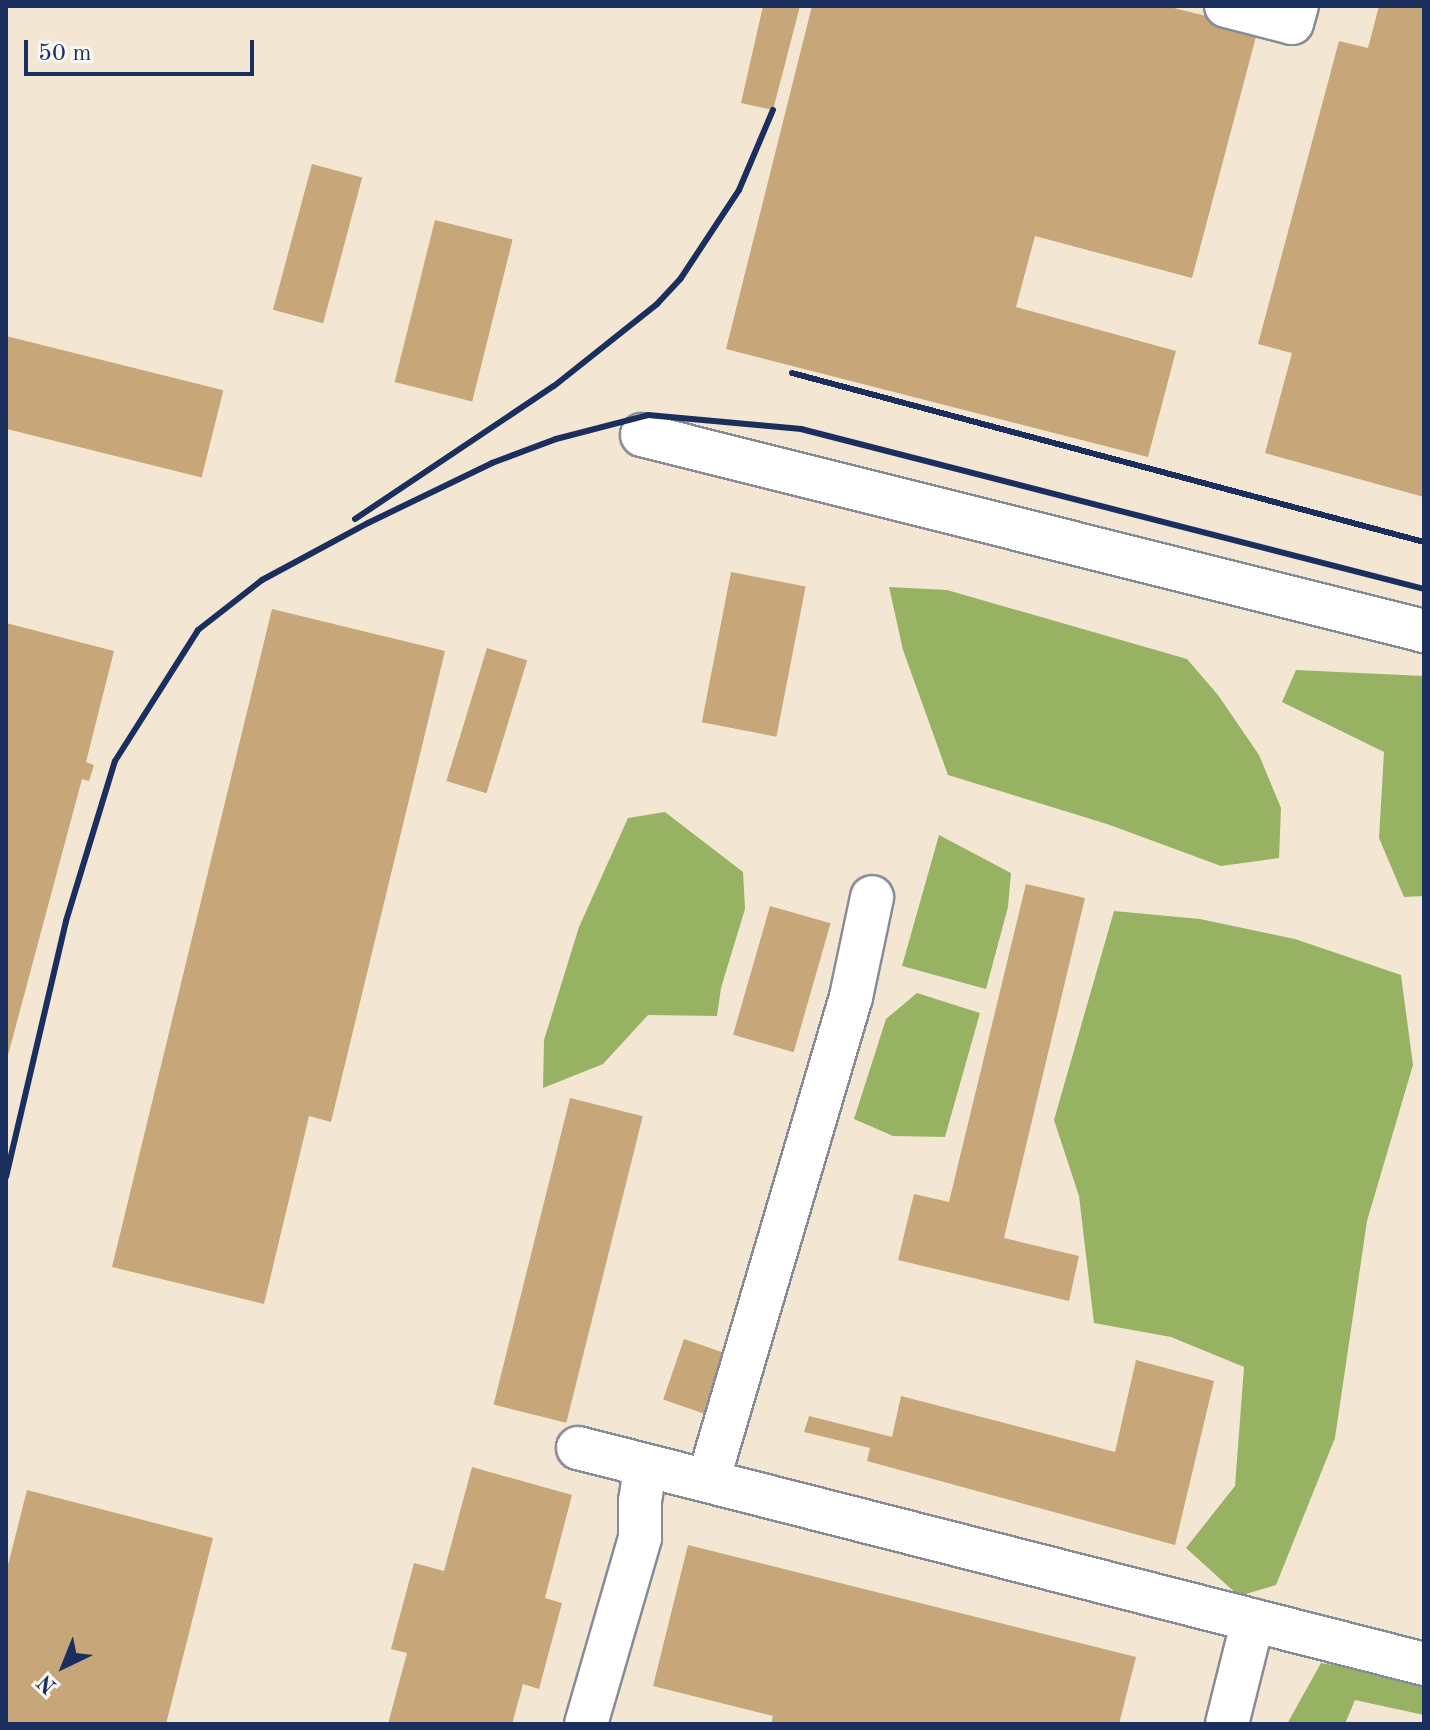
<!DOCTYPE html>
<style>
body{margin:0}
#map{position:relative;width:1430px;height:1730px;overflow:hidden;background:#f3e7d3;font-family:"Old Standard TT",serif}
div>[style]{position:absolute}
.forest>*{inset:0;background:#98b264}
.building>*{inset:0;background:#c7a679;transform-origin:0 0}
.roads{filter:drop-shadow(2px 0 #878b98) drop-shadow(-2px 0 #878b98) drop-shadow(0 2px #878b98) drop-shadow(0 -2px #878b98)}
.minor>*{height:42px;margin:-21px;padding:0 21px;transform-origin:21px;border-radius:21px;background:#fff}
.rail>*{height:6px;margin:-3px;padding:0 3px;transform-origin:3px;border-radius:3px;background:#1b2f5e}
span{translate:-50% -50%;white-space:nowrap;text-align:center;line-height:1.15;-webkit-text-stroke:6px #f6f6f2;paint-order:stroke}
.frame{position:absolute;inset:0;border:8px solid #1b2f5e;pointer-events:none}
.north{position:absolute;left:24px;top:1626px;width:80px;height:80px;-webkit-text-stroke:6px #f6f6f2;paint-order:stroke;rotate:223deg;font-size:22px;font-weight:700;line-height:32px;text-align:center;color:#1b2f5e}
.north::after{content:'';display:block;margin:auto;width:28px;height:36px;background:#1b2f5e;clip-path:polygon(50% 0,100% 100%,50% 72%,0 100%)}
.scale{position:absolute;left:24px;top:40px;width:230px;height:36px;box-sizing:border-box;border:4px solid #1b2f5e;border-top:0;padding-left:10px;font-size:24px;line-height:28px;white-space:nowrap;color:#1b2f5e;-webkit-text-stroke:6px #f6f6f2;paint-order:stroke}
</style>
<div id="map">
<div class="forest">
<i style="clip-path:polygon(889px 587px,947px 590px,1187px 659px,1218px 695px,1259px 755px,1281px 808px,1279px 858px,1221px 866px,1107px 824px,948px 775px,903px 650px)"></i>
<i style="clip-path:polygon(1296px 670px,1424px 676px,1424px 896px,1404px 897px,1379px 838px,1384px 752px,1282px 702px)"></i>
<i style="clip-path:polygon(665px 812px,743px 872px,745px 909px,721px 988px,717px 1016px,648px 1015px,603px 1064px,543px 1088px,544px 1040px,579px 927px,628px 818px)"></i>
<i style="clip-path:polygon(939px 835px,1011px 873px,1008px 907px,986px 989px,902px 966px)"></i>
<i style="clip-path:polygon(1114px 911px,1200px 919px,1295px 939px,1401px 975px,1413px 1065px,1367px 1221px,1335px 1438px,1276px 1585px,1239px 1596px,1186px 1548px,1235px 1486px,1244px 1367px,1171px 1337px,1094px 1323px,1079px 1196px,1054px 1120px)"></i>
<i style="clip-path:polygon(917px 993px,980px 1013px,945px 1137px,893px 1136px,854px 1119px,886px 1019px)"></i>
<i style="clip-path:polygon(1321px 1663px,1382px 1673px,1424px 1687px,1424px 1715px,1355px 1700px,1345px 1724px,1287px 1724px)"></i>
</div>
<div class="building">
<i style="clip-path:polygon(763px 6px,800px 6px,773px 110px,741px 103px)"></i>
<i style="clip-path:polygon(812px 6px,1166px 6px,1258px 29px,1192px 278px,1035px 236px,1016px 307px,1176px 351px,1148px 457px,726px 349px)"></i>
<i style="clip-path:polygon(1379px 6px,1424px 6px,1424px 497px,1265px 453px,1292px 353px,1258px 344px,1339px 41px,1368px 48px)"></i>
<i style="left:312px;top:164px;width:52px;height:151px;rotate:15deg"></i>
<i style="left:435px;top:220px;width:80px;height:167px;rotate:14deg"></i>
<i style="left:6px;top:336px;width:224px;height:90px;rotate:14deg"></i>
<i style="left:731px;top:572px;width:76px;height:153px;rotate:11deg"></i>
<i style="clip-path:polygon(272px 609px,445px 651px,331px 1122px,309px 1116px,264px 1304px,112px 1267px)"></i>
<i style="clip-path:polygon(6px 623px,114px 651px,86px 762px,94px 765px,89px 781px,82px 779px,7px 1059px)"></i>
<i style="left:487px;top:648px;width:42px;height:139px;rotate:17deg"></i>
<i style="clip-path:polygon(1026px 884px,1085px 898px,1004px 1238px,1079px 1256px,1069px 1301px,898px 1260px,914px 1194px,949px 1202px)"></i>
<i style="left:770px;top:906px;width:63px;height:134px;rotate:16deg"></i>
<i style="left:570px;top:1098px;width:75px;height:316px;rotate:14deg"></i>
<i style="left:684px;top:1339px;width:49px;height:64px;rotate:19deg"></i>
<i style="clip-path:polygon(1136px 1360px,1214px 1381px,1175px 1545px,867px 1461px,870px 1448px,804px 1432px,809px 1416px,892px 1437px,901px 1396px,1115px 1452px)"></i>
<i style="clip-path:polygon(472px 1467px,572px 1495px,545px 1598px,562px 1603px,539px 1689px,523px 1684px,512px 1724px,388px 1724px,407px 1653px,391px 1649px,414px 1563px,444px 1571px)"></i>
<i style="clip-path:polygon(27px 1490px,213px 1538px,166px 1724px,6px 1724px,6px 1573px)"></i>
<i style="clip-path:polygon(688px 1545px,1136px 1657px,1119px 1724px,771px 1724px,773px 1716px,653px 1686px)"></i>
</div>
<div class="roads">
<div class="minor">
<i style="left:1226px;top:6px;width:68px;rotate:14.4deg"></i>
<i style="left:1292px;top:23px;width:18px;rotate:-74deg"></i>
<i style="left:642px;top:435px;width:806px;rotate:14.07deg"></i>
<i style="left:578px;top:1448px;width:873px;rotate:14.32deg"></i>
<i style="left:708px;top:1481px;width:505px;rotate:-73.54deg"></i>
<i style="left:851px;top:997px;width:102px;rotate:-78.1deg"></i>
<i style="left:586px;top:1724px;width:194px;rotate:-73.8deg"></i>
<i style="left:640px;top:1538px;width:37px;rotate:-90deg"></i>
<i style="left:640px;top:1501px;width:36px;rotate:-81deg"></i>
<i style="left:1227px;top:1724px;width:107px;rotate:-76deg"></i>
</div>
</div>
<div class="rail">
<i style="left:792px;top:373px;width:654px;rotate:14.97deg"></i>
<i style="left:355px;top:519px;width:239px;rotate:-33.8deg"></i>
<i style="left:554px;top:386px;width:132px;rotate:-38.5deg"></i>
<i style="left:657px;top:304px;width:35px;rotate:-47deg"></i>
<i style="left:681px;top:278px;width:105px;rotate:-56.6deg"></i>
<i style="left:739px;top:190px;width:87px;rotate:-67deg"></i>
<i style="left:6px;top:1177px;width:263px;rotate:-76.8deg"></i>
<i style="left:66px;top:921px;width:167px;rotate:-73deg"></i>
<i style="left:115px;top:761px;width:155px;rotate:-57.6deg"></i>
<i style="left:198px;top:630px;width:81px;rotate:-38deg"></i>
<i style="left:262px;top:580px;width:120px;rotate:-28.3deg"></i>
<i style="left:368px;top:523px;width:138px;rotate:-25.8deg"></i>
<i style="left:492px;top:463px;width:68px;rotate:-20.6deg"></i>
<i style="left:556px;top:439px;width:95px;rotate:-14.6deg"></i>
<i style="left:648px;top:415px;width:154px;rotate:5.2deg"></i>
<i style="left:801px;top:429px;width:643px;rotate:14.4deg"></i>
</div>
<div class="frame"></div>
<div class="north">N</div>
<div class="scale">50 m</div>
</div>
